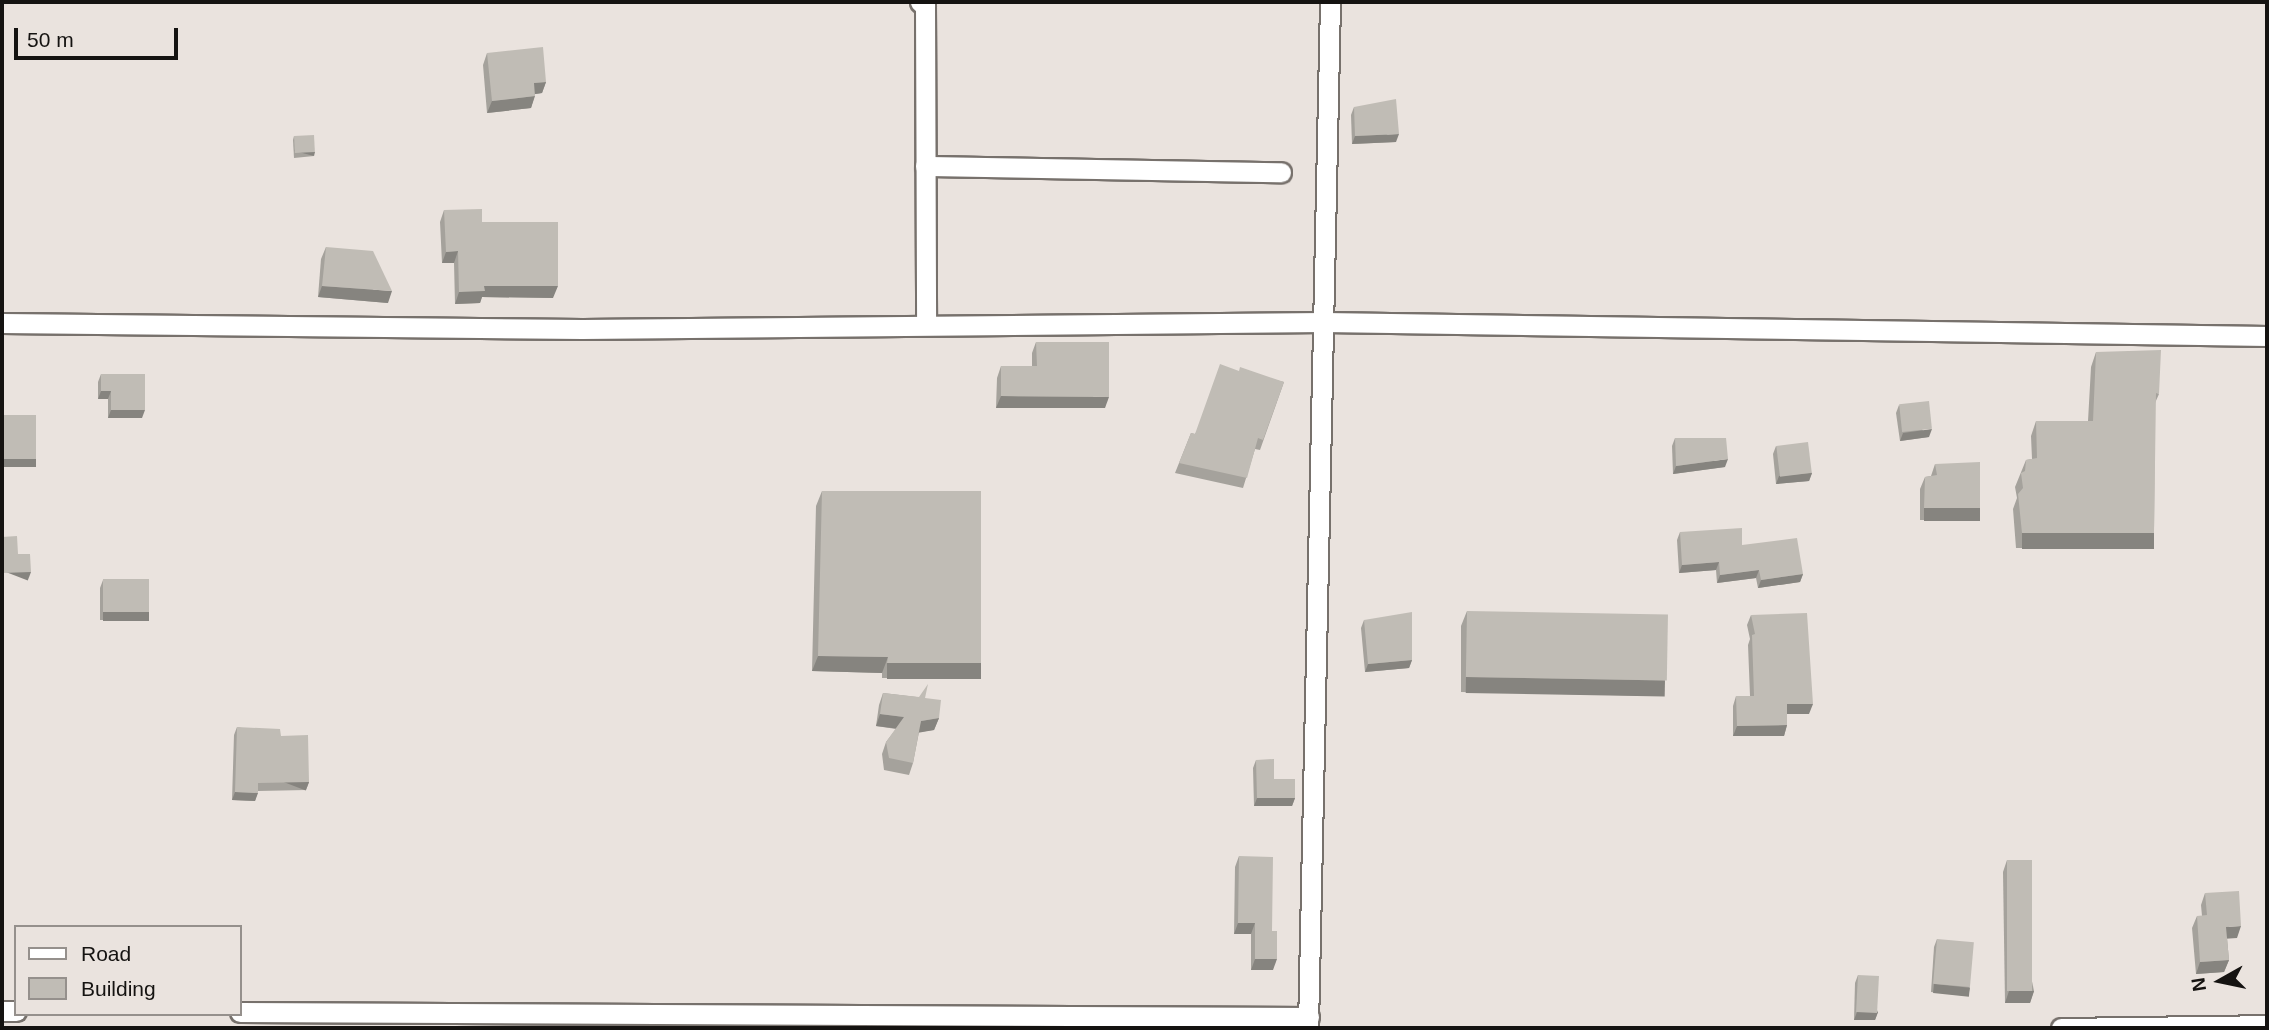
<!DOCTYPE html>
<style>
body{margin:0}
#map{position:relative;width:2269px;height:1030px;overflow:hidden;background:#eae3de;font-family:Helvetica,sans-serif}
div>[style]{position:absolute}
.roads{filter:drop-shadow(2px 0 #77716c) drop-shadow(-2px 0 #77716c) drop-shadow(0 2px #77716c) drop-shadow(0 -2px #77716c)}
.minor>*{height:19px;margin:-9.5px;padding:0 9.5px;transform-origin:9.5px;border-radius:9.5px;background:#fff}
.wall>*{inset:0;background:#a5a29c}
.shaded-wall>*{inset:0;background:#86847f;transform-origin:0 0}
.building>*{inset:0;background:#c0bcb5;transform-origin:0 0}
span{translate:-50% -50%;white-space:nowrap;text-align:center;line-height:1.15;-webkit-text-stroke:5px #eae3de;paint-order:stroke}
.frame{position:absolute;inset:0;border:4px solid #151311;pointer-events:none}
.legend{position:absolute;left:14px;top:925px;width:228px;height:91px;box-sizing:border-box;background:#eae3de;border:2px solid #95908c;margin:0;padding:9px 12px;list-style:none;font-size:21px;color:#151311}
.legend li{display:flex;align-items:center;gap:14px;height:35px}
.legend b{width:35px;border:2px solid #95908c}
.north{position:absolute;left:2185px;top:946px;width:70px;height:70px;-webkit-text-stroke:5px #eae3de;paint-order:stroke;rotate:261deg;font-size:19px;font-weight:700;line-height:28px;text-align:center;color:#151311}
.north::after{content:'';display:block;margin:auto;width:24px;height:32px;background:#151311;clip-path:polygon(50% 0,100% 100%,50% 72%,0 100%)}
.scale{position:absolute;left:14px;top:28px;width:164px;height:32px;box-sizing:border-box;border:4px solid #151311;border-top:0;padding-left:9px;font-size:21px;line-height:24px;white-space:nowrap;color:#151311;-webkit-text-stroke:5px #eae3de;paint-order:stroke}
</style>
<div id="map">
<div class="roads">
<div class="minor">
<i style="left:920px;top:2px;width:6px;rotate:31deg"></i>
<i style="left:925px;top:5px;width:320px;rotate:89.8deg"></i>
<i style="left:925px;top:166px;width:356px;rotate:1deg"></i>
<i style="left:2px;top:323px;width:580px;rotate:0.59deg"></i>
<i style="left:582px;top:329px;width:742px;rotate:-0.54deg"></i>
<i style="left:1324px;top:322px;width:943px;rotate:0.85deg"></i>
<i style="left:2px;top:1011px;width:14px"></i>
<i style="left:240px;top:1012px;width:1069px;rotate:0.27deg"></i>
<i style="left:1308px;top:1027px;width:1025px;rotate:-88.77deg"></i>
<i style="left:2061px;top:1028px;width:206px;rotate:-0.8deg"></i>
</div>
</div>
<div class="wall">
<i style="clip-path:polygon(487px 53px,546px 82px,542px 93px,535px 94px,531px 108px,487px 113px,483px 65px)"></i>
<i style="clip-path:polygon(1354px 107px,1396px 142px,1352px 144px,1351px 115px)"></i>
<i style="clip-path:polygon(294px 136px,314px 156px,294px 158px,293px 140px)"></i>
<i style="clip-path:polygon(444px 210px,482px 222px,553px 298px,482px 297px,480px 303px,455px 304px,454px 263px,442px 263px,440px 222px)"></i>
<i style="clip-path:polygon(326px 247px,388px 303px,318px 297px,321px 259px)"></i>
<i style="clip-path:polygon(1036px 342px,1105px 408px,996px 408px,997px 378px,1001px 366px,1032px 366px,1032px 353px)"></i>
<i style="clip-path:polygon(2096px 352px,2159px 394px,2155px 403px,2154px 533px,2148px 548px,2016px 548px,2013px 509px,2017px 498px,2015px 487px,2026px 460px,2032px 459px,2031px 436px,2036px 421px,2088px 421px,2091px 367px)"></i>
<i style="clip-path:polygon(1239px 371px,1284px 382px,1260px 450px,1255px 449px,1243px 488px,1175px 473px,1191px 433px,1195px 434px)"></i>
<i style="clip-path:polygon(101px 374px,142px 418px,108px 418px,108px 399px,98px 399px,98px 382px)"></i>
<i style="clip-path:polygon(1899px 405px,1929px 437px,1900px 441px,1896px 413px)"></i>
<i style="clip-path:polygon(1675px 438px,1725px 467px,1673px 474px,1672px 446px)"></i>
<i style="clip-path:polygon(1776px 446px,1812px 473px,1809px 481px,1776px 484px,1773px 454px)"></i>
<i style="clip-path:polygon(1935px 464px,1976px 520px,1920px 520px,1920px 489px,1925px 477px,1931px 476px)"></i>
<i style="clip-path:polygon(822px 491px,976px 678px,882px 678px,882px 673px,812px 671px,816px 506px)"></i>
<i style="clip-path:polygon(1680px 532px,1742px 545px,1803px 574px,1800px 582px,1758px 588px,1756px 578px,1717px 583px,1716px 570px,1679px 573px,1677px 540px)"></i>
<i style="clip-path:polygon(103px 580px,146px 620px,100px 620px,100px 588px)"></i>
<i style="clip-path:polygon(1467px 611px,1665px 680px,1660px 696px,1461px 692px,1461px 626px)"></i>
<i style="clip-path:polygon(1751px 615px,1809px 714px,1787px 714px,1787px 725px,1784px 736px,1733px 736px,1733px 706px,1736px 696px,1750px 696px,1748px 645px,1750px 639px,1747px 625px)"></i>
<i style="clip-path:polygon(1364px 620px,1412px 660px,1409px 668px,1365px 672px,1361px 628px)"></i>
<i style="clip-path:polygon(883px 693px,925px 698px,939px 718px,934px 730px,919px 732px,913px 763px,909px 775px,884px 770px,882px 754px,886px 742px,896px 729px,876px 726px,879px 705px)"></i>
<i style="clip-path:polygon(237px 727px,281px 736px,309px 782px,306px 790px,258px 791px,255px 801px,232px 800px,234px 735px)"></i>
<i style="clip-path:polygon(1256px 760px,1274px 779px,1295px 798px,1292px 806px,1254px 806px,1253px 768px)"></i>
<i style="clip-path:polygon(1239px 856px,1272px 931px,1273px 970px,1251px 970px,1251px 934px,1234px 934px,1235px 867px)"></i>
<i style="clip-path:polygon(2007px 860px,2034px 991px,2030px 1003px,2005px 1003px,2003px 872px)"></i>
<i style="clip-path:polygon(2205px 893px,2237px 938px,2227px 938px,2229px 960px,2224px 972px,2196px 974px,2192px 928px,2197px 916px,2202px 916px,2201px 905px)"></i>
<i style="clip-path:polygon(1937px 939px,1970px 988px,1968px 996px,1931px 992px,1934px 947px)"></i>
<i style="clip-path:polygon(1858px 975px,1878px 1012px,1875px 1020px,1854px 1020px,1855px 983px)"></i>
</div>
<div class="shaded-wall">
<i style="clip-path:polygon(546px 82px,542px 93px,529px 95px,534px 83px)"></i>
<i style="clip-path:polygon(535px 96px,531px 108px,487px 113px,492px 101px)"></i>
<i style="clip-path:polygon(1399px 134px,1396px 142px,1352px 144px,1355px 136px)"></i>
<i style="left:315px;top:152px;width:4px;height:20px;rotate:104deg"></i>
<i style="clip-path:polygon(458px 251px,454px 263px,442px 263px,446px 252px)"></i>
<i style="clip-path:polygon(322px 286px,392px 291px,388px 303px,318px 297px)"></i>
<i style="clip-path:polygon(484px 286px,558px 286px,553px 298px,482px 297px,480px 303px,455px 304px,459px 292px)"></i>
<i style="clip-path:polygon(101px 391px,111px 391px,108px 399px,98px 399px)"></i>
<i style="clip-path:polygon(1001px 396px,1109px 397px,1105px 408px,996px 408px)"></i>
<i style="clip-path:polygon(111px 410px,145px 410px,142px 418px,108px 418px)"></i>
<i style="clip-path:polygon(1932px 429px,1929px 437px,1900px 441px,1903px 433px)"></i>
<i style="left:2px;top:459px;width:34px;height:8px"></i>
<i style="clip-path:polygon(1728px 459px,1725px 467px,1673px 474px,1676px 466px)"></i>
<i style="clip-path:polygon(1812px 473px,1809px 481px,1776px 484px,1779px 476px)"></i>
<i style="left:1924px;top:508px;width:56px;height:13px"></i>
<i style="left:2022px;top:533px;width:132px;height:16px"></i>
<i style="clip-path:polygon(1719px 562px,1716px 570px,1679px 573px,1682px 565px)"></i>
<i style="clip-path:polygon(1759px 570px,1756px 578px,1717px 583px,1720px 575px)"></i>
<i style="left:31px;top:572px;width:9px;height:29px;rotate:111deg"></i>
<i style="clip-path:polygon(1803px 574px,1800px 582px,1758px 588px,1761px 580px)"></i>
<i style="left:103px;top:612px;width:46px;height:9px"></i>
<i style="clip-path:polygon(818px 656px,888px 657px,882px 673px,812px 671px)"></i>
<i style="clip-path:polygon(1412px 660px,1409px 668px,1365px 672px,1368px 664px)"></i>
<i style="left:887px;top:663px;width:94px;height:16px"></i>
<i style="left:1466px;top:677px;width:199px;height:16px;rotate:1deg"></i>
<i style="clip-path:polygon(1787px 704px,1813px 704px,1809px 714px,1784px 714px)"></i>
<i style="clip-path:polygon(880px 714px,904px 717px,900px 729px,876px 726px)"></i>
<i style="clip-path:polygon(939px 718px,934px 730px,917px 733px,921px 721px)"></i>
<i style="clip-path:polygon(1787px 725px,1784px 736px,1733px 736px,1737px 726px)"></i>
<i style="left:309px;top:782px;width:9px;height:51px;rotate:111deg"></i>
<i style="clip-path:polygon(235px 792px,258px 793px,255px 801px,232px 800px)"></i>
<i style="clip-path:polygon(1257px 798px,1295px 798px,1292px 806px,1254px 806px)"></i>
<i style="clip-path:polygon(1238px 923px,1255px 923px,1251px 934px,1234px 934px)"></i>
<i style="clip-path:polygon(2241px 926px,2237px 938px,2222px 939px,2226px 927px)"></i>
<i style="clip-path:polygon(1255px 959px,1277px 959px,1273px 970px,1251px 970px)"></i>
<i style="clip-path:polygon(2229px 960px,2224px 972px,2196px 974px,2200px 962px)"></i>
<i style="left:1934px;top:984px;width:36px;height:9px;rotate:6deg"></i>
<i style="clip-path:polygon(2009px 991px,2034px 991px,2030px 1003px,2005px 1003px)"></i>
<i style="clip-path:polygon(1857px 1012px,1878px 1012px,1875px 1020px,1854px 1020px)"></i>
</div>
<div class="building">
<i style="clip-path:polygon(543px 47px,546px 82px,534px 83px,535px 96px,492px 101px,487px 53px)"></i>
<i style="clip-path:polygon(1396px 99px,1399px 134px,1355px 136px,1354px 107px)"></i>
<i style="left:314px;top:135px;width:17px;height:20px;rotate:87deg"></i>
<i style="clip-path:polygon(482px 209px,482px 222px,558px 222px,558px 286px,484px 286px,485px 291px,459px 292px,458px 251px,446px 252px,444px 210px)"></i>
<i style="clip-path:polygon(326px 247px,373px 251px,392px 291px,322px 286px)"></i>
<i style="clip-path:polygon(1036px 342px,1109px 342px,1109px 397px,1001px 396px,1001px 366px,1037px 366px)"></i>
<i style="clip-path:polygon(2161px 350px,2159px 394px,2156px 393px,2154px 533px,2022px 533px,2018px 494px,2023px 488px,2021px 473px,2025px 471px,2026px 460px,2037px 458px,2036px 421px,2093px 421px,2096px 352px)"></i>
<i style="clip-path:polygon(1220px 364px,1239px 371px,1240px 367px,1284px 382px,1263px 440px,1258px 438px,1247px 478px,1179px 463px,1191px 433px,1195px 434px)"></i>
<i style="clip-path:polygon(101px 374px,145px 374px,145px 410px,111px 410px,111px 391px,101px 391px)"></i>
<i style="left:1929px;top:401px;width:28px;height:30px;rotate:84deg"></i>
<i style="left:2px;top:415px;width:34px;height:44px"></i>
<i style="clip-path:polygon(1675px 438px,1726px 438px,1728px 459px,1676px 466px)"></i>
<i style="left:1808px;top:442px;width:31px;height:32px;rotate:83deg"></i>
<i style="clip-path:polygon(1980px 462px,1980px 508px,1924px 508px,1925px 477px,1937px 475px,1935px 464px)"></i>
<i style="clip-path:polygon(822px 491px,981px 491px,981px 663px,887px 663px,888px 657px,818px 656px)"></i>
<i style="clip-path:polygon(1742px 528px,1742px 545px,1797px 538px,1803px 574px,1761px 580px,1759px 570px,1720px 575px,1719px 562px,1682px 565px,1680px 532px)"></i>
<i style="clip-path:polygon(17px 536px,18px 554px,30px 554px,31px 572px,2px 573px,2px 537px)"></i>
<i style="left:149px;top:579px;width:33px;height:46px;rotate:90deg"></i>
<i style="left:1467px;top:611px;width:201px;height:66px;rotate:1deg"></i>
<i style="clip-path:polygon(1412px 612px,1412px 660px,1368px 664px,1364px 620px)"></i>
<i style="clip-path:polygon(1807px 613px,1813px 704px,1787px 704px,1787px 725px,1737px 726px,1736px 696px,1754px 696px,1752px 635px,1755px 634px,1751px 615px)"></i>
<i style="clip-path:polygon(928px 684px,925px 698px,941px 700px,939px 718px,921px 721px,913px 763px,889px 758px,886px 742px,904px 717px,880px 714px,883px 693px,919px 697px)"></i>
<i style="clip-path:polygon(237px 727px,280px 729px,281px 736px,308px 735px,309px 782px,258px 783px,258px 793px,235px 792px)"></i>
<i style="clip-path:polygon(1274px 759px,1274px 779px,1295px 779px,1295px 798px,1257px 798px,1256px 760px)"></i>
<i style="clip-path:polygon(1239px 856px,1273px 857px,1272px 931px,1277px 931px,1277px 959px,1255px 959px,1255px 923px,1238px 923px)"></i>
<i style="left:2007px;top:860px;width:25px;height:131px"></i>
<i style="clip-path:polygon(2239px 891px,2241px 926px,2226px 927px,2229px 960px,2200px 962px,2197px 916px,2207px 915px,2205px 893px)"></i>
<i style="left:1937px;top:939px;width:37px;height:45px;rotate:5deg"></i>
<i style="left:1858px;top:975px;width:21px;height:37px;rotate:3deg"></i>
</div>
<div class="frame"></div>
<ul class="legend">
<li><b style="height:9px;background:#fff"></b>Road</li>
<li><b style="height:19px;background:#c0bcb5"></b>Building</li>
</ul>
<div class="north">N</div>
<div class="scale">50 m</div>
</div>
